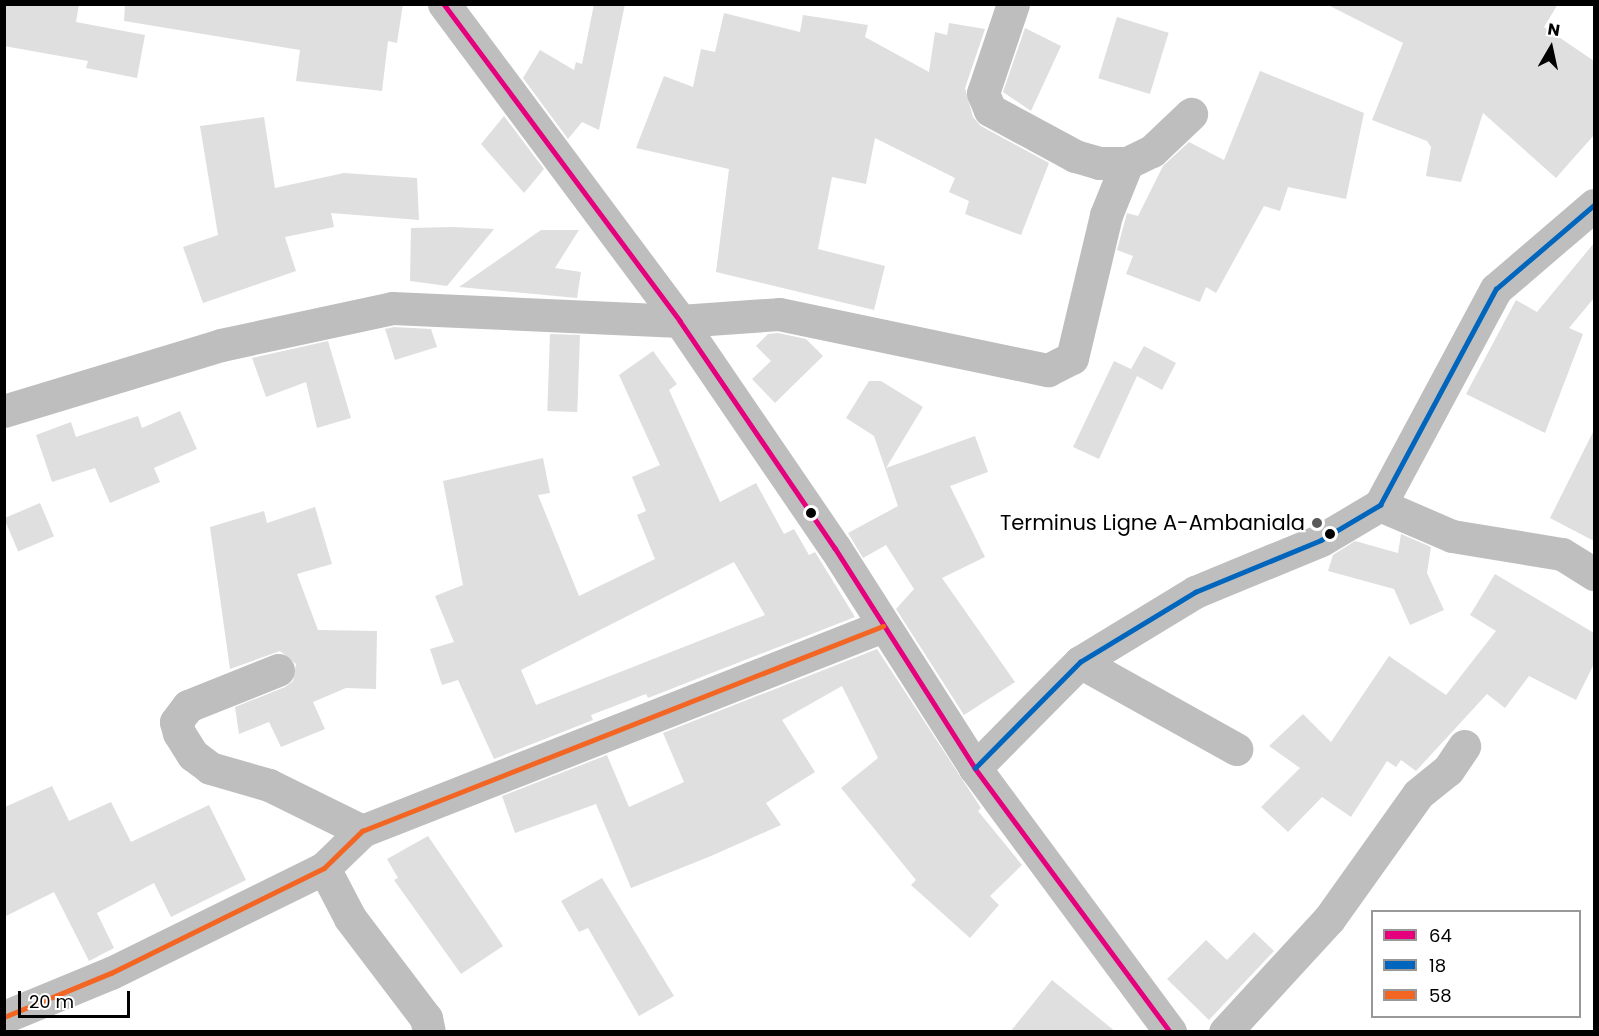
<!DOCTYPE html>
<style>
body{margin:0}
#map{position:relative;width:1599px;height:1036px;overflow:hidden;background:#fff;font-family:Poppins,sans-serif}
div>[style]{position:absolute}
.building>*{inset:0;background:#dfdfdf;transform-origin:0 0}
.street>*{height:33px;margin:-16.5px;padding:0 16.5px;transform-origin:16.5px;border-radius:16.5px;background:#bebebe}
.bus-1>*{height:4.5px;margin:-2.25px;padding:0 2.25px;transform-origin:2.25px;border-radius:2.25px;background:#e5007d}
.bus-2>*{height:4.5px;margin:-2.25px;padding:0 2.25px;transform-origin:2.25px;border-radius:2.25px;background:#0065bd}
.bus-3>*{height:4.5px;margin:-2.25px;padding:0 2.25px;transform-origin:2.25px;border-radius:2.25px;background:#f26522}
.dots>*{width:16px;height:16px;translate:-50% -50%;box-sizing:border-box;border:3px solid #fff;border-radius:50%}
span{translate:-50% -50%;white-space:nowrap;text-align:center;line-height:1.15;-webkit-text-stroke:4.5px #fff;paint-order:stroke}
.poi-label{font-size:21px;color:#000}
.right{translate:-100% -50%;text-align:right}
.frame{position:absolute;inset:0;border:6px solid #000;pointer-events:none}
.legend{position:absolute;left:1371px;top:910px;width:210px;height:108px;box-sizing:border-box;background:#fff;border:2px solid #999;margin:0;padding:8px 10px;list-style:none;font-size:18px;color:#000}
.legend li{display:flex;align-items:center;gap:12px;height:30px}
.legend b{width:30px;border:2px solid #999}
.north{position:absolute;left:1521px;top:18px;width:60px;height:60px;-webkit-text-stroke:4px #fff;paint-order:stroke;rotate:9deg;font-size:16px;font-weight:700;line-height:24px;text-align:center;color:#000}
.north::after{content:'';display:block;margin:auto;width:21px;height:27px;background:#000;clip-path:polygon(50% 0,100% 100%,50% 72%,0 100%)}
.scale{position:absolute;left:18px;top:991px;width:112px;height:27px;box-sizing:border-box;border:3px solid #000;border-top:0;padding-left:8px;font-size:18px;line-height:21px;white-space:nowrap;color:#000;-webkit-text-stroke:4px #fff;paint-order:stroke}
</style>
<div id="map">
<div class="building">
<i style="clip-path:polygon(4px 4px,79px 4px,76px 22px,145px 35px,137px 78px,86px 68px,88px 61px,4px 46px)"></i>
<i style="clip-path:polygon(125px 4px,403px 4px,397px 43px,388px 41px,382px 91px,296px 81px,300px 50px,124px 21px)"></i>
<i style="clip-path:polygon(594px 4px,625px 4px,599px 130px,582px 122px,568px 139px,523px 78px,540px 50px,574px 70px,576px 62px,582px 64px)"></i>
<i style="clip-path:polygon(1326px 4px,1558px 4px,1544px 27px,1594px 61px,1594px 135px,1556px 178px,1483px 113px,1461px 182px,1426px 176px,1431px 147px,1427px 141px,1372px 120px,1403px 43px)"></i>
<i style="clip-path:polygon(724px 13px,800px 32px,803px 15px,868px 25px,865px 37px,929px 72px,935px 32px,947px 35px,949px 23px,985px 29px,965px 88px,973px 117px,981px 126px,1049px 163px,1021px 235px,965px 214px,969px 201px,949px 192px,955px 178px,875px 138px,866px 184px,832px 177px,818px 249px,885px 266px,874px 310px,716px 272px,729px 169px,636px 148px,664px 76px,693px 87px,701px 49px,715px 52px)"></i>
<i style="left:1117px;top:17px;width:54px;height:64px;rotate:17deg"></i>
<i style="clip-path:polygon(1025px 28px,1061px 46px,1031px 111px,1003px 92px)"></i>
<i style="clip-path:polygon(1260px 71px,1364px 113px,1346px 199px,1288px 187px,1280px 211px,1264px 206px,1216px 293px,1206px 287px,1200px 302px,1126px 274px,1133px 256px,1117px 250px,1127px 213px,1138px 216px,1163px 166px,1189px 142px,1224px 160px)"></i>
<i style="clip-path:polygon(504px 116px,544px 169px,524px 193px,481px 144px)"></i>
<i style="clip-path:polygon(264px 117px,275px 188px,344px 173px,417px 178px,419px 220px,331px 213px,334px 227px,285px 237px,296px 271px,203px 303px,183px 247px,218px 235px,200px 126px)"></i>
<i style="clip-path:polygon(453px 227px,494px 229px,447px 286px,410px 281px,411px 228px)"></i>
<i style="clip-path:polygon(541px 230px,579px 230px,555px 268px,581px 272px,577px 298px,459px 287px)"></i>
<i style="clip-path:polygon(1594px 243px,1594px 298px,1569px 328px,1583px 334px,1545px 433px,1466px 394px,1516px 300px,1537px 312px)"></i>
<i style="clip-path:polygon(394px 327px,431px 329px,437px 347px,395px 360px,385px 329px)"></i>
<i style="clip-path:polygon(778px 333px,806px 339px,823px 356px,775px 403px,752px 379px,771px 361px,756px 346px,768px 334px)"></i>
<i style="left:550px;top:334px;width:30px;height:77px;rotate:2deg"></i>
<i style="clip-path:polygon(328px 341px,351px 418px,317px 428px,306px 382px,266px 397px,252px 358px)"></i>
<i style="clip-path:polygon(1144px 346px,1176px 363px,1162px 390px,1137px 376px,1099px 459px,1073px 447px,1114px 361px,1131px 369px)"></i>
<i style="clip-path:polygon(evenodd,653px 351px,677px 384px,669px 390px,720px 502px,756px 483px,784px 534px,794px 529px,809px 555px,815px 552px,855px 617px,648px 698px,646px 694px,591px 715px,593px 720px,494px 759px,458px 680px,442px 685px,430px 649px,454px 642px,435px 596px,463px 585px,443px 481px,543px 458px,550px 493px,538px 495px,579px 596px,655px 559px,637px 515px,646px 511px,632px 477px,660px 465px,619px 375px,653px 351px,734px 562px,765px 615px,536px 705px,521px 670px,734px 562px)"></i>
<i style="clip-path:polygon(869px 381px,881px 381px,923px 407px,886px 468px,975px 436px,988px 472px,950px 486px,985px 557px,942px 578px,1015px 682px,964px 715px,896px 609px,914px 589px,886px 545px,863px 558px,848px 533px,898px 506px,874px 436px,846px 418px)"></i>
<i style="clip-path:polygon(180px 411px,197px 449px,154px 468px,160px 482px,110px 503px,95px 468px,52px 482px,36px 435px,71px 422px,76px 437px,138px 416px,142px 428px)"></i>
<i style="clip-path:polygon(1594px 430px,1594px 541px,1550px 518px)"></i>
<i style="left:40px;top:503px;width:36px;height:39px;rotate:67deg"></i>
<i style="clip-path:polygon(315px 507px,332px 564px,297px 574px,318px 630px,377px 631px,376px 689px,346px 688px,313px 702px,325px 729px,281px 747px,269px 722px,239px 734px,235px 707px,285px 687px,293px 681px,296px 664px,280px 651px,230px 669px,210px 527px,264px 511px,267px 523px)"></i>
<i style="clip-path:polygon(1401px 534px,1431px 547px,1427px 573px,1444px 610px,1410px 625px,1394px 589px,1328px 571px,1333px 555px,1355px 541px,1398px 553px)"></i>
<i style="clip-path:polygon(1495px 574px,1594px 633px,1594px 664px,1576px 700px,1529px 676px,1505px 708px,1487px 694px,1416px 771px,1401px 760px,1396px 767px,1387px 761px,1351px 817px,1322px 797px,1288px 832px,1261px 807px,1300px 768px,1269px 746px,1303px 714px,1331px 742px,1389px 656px,1446px 695px,1496px 631px,1470px 615px)"></i>
<i style="clip-path:polygon(877px 649px,981px 808px,978px 811px,1022px 865px,990px 896px,999px 905px,970px 938px,911px 885px,916px 880px,841px 788px,878px 758px,842px 686px,782px 720px,815px 772px,766px 803px,781px 825px,711px 856px,631px 888px,596px 804px,515px 833px,502px 796px,607px 755px,629px 807px,684px 782px,663px 733px)"></i>
<i style="clip-path:polygon(52px 786px,69px 821px,111px 802px,131px 842px,209px 805px,246px 880px,171px 917px,154px 883px,97px 913px,114px 948px,89px 961px,54px 892px,4px 917px,5px 807px)"></i>
<i style="clip-path:polygon(428px 836px,503px 946px,461px 974px,394px 880px,398px 878px,387px 859px)"></i>
<i style="clip-path:polygon(602px 878px,674px 996px,639px 1016px,588px 928px,579px 932px,561px 901px)"></i>
<i style="clip-path:polygon(1254px 932px,1274px 951px,1209px 1020px,1167px 979px,1206px 940px,1227px 960px)"></i>
<i style="clip-path:polygon(1052px 980px,1116px 1032px,1010px 1032px)"></i>
</div>
<div class="street">
<i style="left:444px;top:4px;width:395px;rotate:53.3deg"></i>
<i style="left:680px;top:321px;width:275px;rotate:55.7deg"></i>
<i style="left:835px;top:548px;width:261px;rotate:57.5deg"></i>
<i style="left:975px;top:768px;width:328px;rotate:53.5deg"></i>
<i style="left:1013px;top:4px;width:94px;rotate:108.6deg"></i>
<i style="left:983px;top:93px;width:18px;rotate:68deg"></i>
<i style="left:990px;top:110px;width:97px;rotate:28.4deg"></i>
<i style="left:1075px;top:156px;width:25px;rotate:16deg"></i>
<i style="left:1099px;top:163px;width:28px"></i>
<i style="left:1127px;top:163px;width:28px;rotate:-26deg"></i>
<i style="left:1152px;top:151px;width:54px;rotate:-43.5deg"></i>
<i style="left:4px;top:411px;width:227px;rotate:-16.9deg"></i>
<i style="left:221px;top:345px;width:175px;rotate:-12.2deg"></i>
<i style="left:392px;top:308px;width:288px;rotate:2.6deg"></i>
<i style="left:680px;top:321px;width:99px;rotate:-4deg"></i>
<i style="left:779px;top:314px;width:275px;rotate:11.8deg"></i>
<i style="left:1048px;top:370px;width:27px;rotate:-27deg"></i>
<i style="left:1072px;top:358px;width:147px;rotate:-76.6deg"></i>
<i style="left:1106px;top:215px;width:56px;rotate:-68deg"></i>
<i style="left:1380px;top:505px;width:78px;rotate:23.3deg"></i>
<i style="left:1452px;top:536px;width:111px;rotate:9.3deg"></i>
<i style="left:1562px;top:554px;width:38px;rotate:32deg"></i>
<i style="left:1080px;top:662px;width:179px;rotate:29.1deg"></i>
<i style="left:278px;top:670px;width:97px;rotate:158.2deg"></i>
<i style="left:188px;top:706px;width:20px;rotate:127deg"></i>
<i style="left:176px;top:722px;width:11px;rotate:75deg"></i>
<i style="left:179px;top:733px;width:26px;rotate:58deg"></i>
<i style="left:193px;top:755px;width:21px;rotate:37deg"></i>
<i style="left:210px;top:768px;width:61px;rotate:16.1deg"></i>
<i style="left:269px;top:785px;width:104px;rotate:26.3deg"></i>
<i style="left:975px;top:768px;width:149px;rotate:-45.3deg"></i>
<i style="left:1080px;top:662px;width:135px;rotate:-31.3deg"></i>
<i style="left:1195px;top:592px;width:136px;rotate:-22.4deg"></i>
<i style="left:1321px;top:540px;width:69px;rotate:-30.7deg"></i>
<i style="left:1380px;top:505px;width:245px;rotate:-61.8deg"></i>
<i style="left:1496px;top:289px;width:129px;rotate:-40.6deg"></i>
<i style="left:324px;top:868px;width:56px;rotate:62.5deg"></i>
<i style="left:350px;top:918px;width:126px;rotate:52.8deg"></i>
<i style="left:426px;top:1018px;width:14px;rotate:78deg"></i>
<i style="left:4px;top:1017px;width:116px;rotate:-22.4deg"></i>
<i style="left:111px;top:973px;width:237px;rotate:-26.2deg"></i>
<i style="left:324px;top:868px;width:53px;rotate:-44.2deg"></i>
<i style="left:362px;top:831px;width:560px;rotate:-21.48deg"></i>
<i style="left:1225px;top:1032px;width:154px;rotate:-47.4deg"></i>
<i style="left:1329px;top:919px;width:153px;rotate:-54.5deg"></i>
<i style="left:1418px;top:794px;width:38px;rotate:-39deg"></i>
<i style="left:1448px;top:770px;width:29px;rotate:-56deg"></i>
</div>
<div class="bus-1">
<i style="left:444px;top:4px;width:395px;rotate:53.3deg"></i>
<i style="left:680px;top:321px;width:275px;rotate:55.7deg"></i>
<i style="left:835px;top:548px;width:261px;rotate:57.5deg"></i>
<i style="left:975px;top:768px;width:328px;rotate:53.5deg"></i>
</div>
<div class="bus-2">
<i style="left:975px;top:768px;width:149px;rotate:-45.3deg"></i>
<i style="left:1080px;top:662px;width:135px;rotate:-31.3deg"></i>
<i style="left:1195px;top:592px;width:136px;rotate:-22.4deg"></i>
<i style="left:1321px;top:540px;width:69px;rotate:-30.7deg"></i>
<i style="left:1380px;top:505px;width:245px;rotate:-61.8deg"></i>
<i style="left:1496px;top:289px;width:129px;rotate:-40.6deg"></i>
</div>
<div class="bus-3">
<i style="left:4px;top:1017px;width:116px;rotate:-22.4deg"></i>
<i style="left:111px;top:973px;width:237px;rotate:-26.2deg"></i>
<i style="left:324px;top:868px;width:53px;rotate:-44.2deg"></i>
<i style="left:362px;top:831px;width:560px;rotate:-21.48deg"></i>
</div>
<div class="dots">
<i style="left:811px;top:513px;background:#000"></i>
<i style="left:1317px;top:523px;background:#595959"></i>
<i style="left:1330px;top:534px;background:#000"></i>
</div>
<div class="poi-label">
<span class="right" style="left:1305px;top:523px">Terminus Ligne A-Ambaniala</span>
</div>
<div class="frame"></div>
<ul class="legend">
<li><b style="height:8px;background:#e5007d"></b>64</li>
<li><b style="height:8px;background:#0065bd"></b>18</li>
<li><b style="height:8px;background:#f26522"></b>58</li>
</ul>
<div class="north">N</div>
<div class="scale">20 m</div>
</div>
